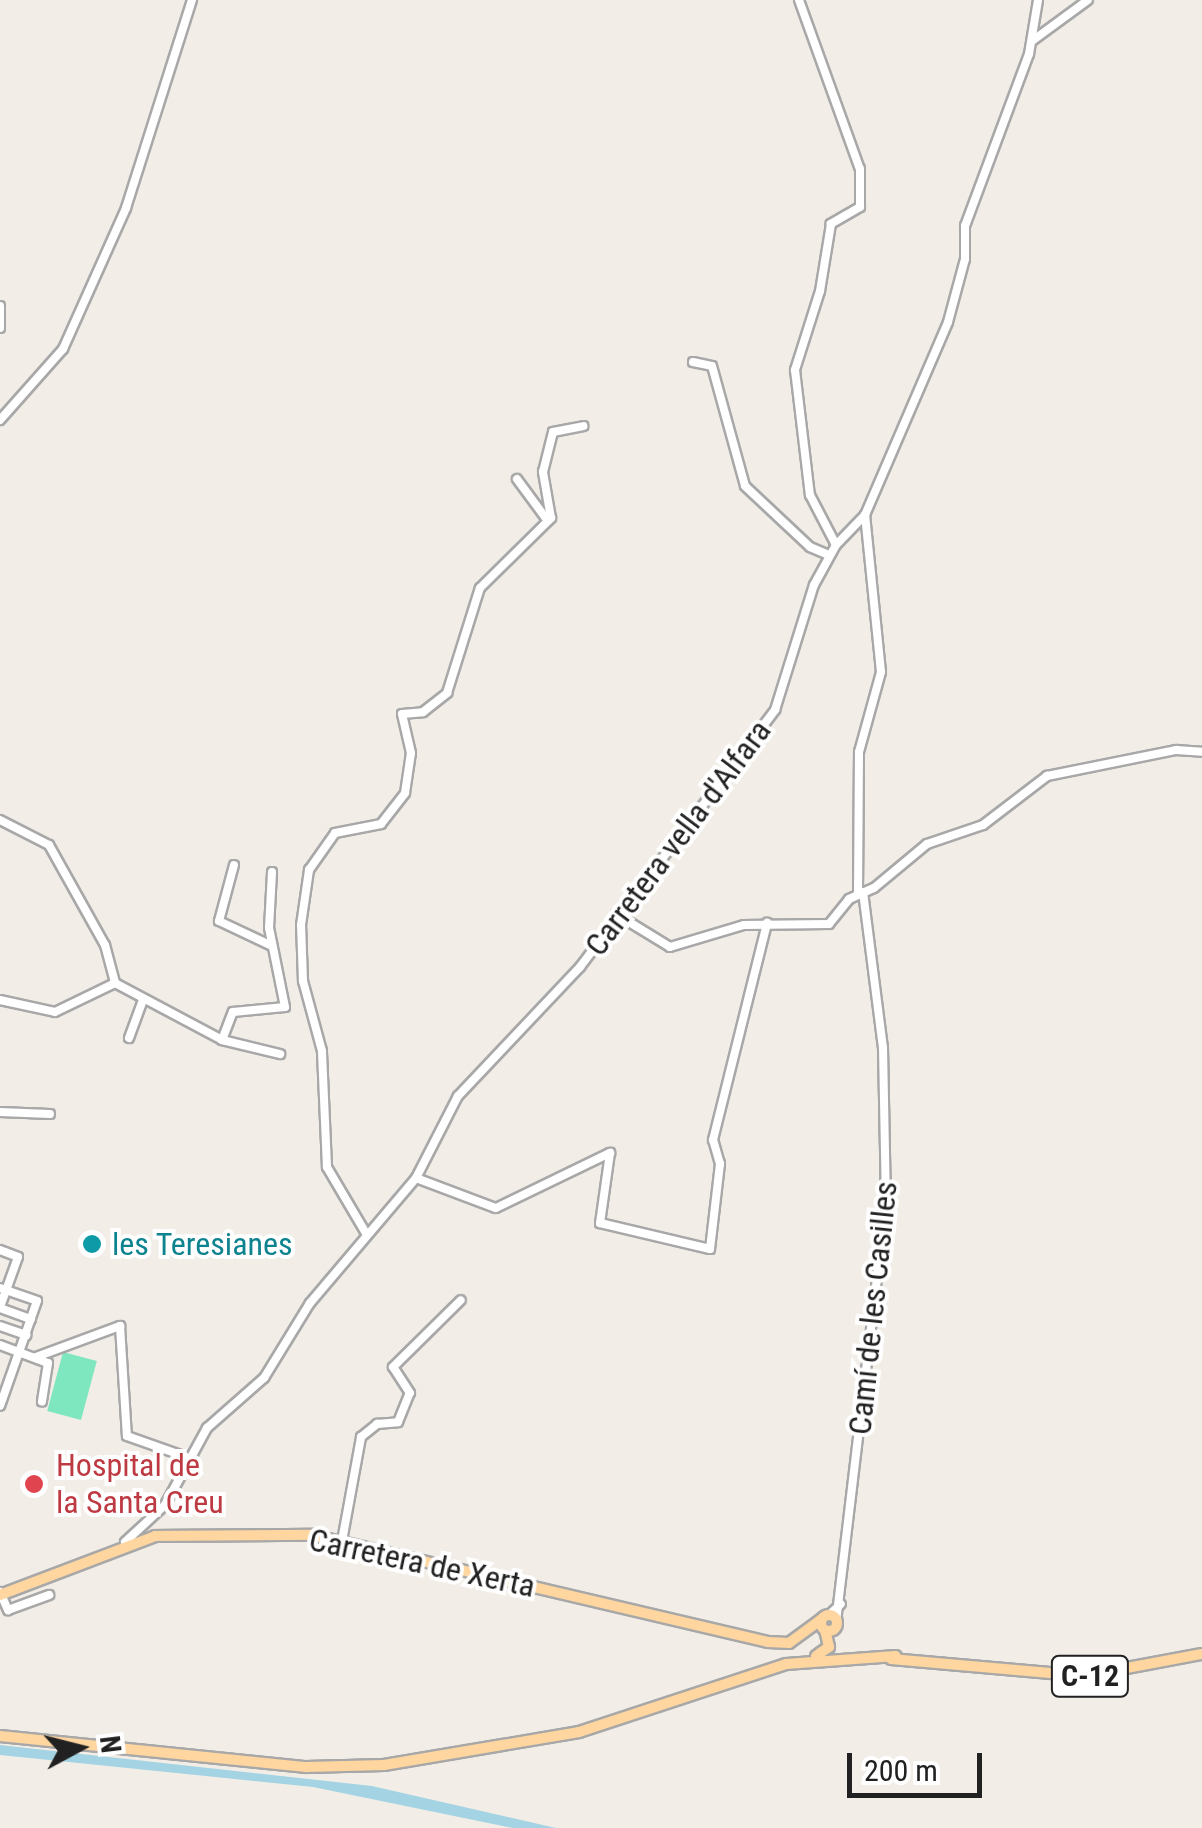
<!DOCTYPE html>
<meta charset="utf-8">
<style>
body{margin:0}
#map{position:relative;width:1202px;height:1828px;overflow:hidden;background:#f2eee7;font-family:"Roboto Condensed",sans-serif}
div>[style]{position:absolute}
.pitch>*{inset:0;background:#7fe7bf;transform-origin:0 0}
.water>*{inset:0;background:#a4d4e3}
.roads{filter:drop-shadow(2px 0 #a8a8a8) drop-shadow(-2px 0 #a8a8a8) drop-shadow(0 2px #a8a8a8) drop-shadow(0 -2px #a8a8a8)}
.minor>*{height:8px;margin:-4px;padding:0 4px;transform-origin:4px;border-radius:4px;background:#fff}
.major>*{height:10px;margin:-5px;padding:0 5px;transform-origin:5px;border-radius:5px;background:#ffd69f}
.major>.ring{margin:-5px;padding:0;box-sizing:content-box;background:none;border:10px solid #ffd69f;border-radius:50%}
.dots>*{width:28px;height:28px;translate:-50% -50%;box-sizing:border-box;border:5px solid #fff;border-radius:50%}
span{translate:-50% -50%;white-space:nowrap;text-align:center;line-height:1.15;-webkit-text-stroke:8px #fff;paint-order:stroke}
.shield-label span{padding:2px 8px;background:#fff;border:2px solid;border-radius:8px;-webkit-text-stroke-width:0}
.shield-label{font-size:30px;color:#212121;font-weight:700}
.street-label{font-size:32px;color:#212121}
.culture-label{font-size:32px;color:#0d838f}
.left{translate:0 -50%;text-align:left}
.health-label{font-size:32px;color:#be3a42}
.north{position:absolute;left:30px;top:1698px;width:100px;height:100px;-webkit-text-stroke:8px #fff;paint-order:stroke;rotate:83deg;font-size:28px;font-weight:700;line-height:40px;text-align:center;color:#212121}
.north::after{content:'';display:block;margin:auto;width:35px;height:45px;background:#212121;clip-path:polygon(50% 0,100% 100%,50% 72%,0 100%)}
.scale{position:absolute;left:847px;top:1753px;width:135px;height:45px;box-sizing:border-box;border:5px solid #212121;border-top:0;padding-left:12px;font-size:30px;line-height:35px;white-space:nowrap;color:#212121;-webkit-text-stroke:8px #fff;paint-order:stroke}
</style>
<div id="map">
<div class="pitch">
<i style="left:63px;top:1352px;width:35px;height:61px;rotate:15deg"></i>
</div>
<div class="water">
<i style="clip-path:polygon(0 1745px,372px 1786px,556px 1828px,513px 1828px,313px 1787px,0 1755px)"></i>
</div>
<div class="roads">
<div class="minor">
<i style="left:799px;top:0;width:180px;rotate:70.2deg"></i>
<i style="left:860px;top:169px;width:38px;rotate:90deg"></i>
<i style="left:860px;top:207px;width:34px;rotate:150deg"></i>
<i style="left:831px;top:224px;width:68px;rotate:99.3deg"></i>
<i style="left:820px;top:291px;width:83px;rotate:107.6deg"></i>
<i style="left:795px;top:370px;width:126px;rotate:83.2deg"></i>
<i style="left:810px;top:495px;width:56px;rotate:62.5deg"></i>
<i style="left:1032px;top:41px;width:69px;rotate:-36.2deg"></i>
<i style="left:0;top:306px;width:22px;rotate:90deg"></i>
<i style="left:693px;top:362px;width:19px;rotate:12deg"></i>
<i style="left:712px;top:366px;width:124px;rotate:74.6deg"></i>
<i style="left:745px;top:486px;width:89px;rotate:43.2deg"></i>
<i style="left:810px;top:547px;width:21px;rotate:23deg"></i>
<i style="left:0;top:420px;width:95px;rotate:-48.4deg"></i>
<i style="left:63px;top:349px;width:154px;rotate:-65.9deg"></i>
<i style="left:126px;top:208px;width:218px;rotate:-72.4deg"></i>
<i style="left:517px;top:479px;width:52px;rotate:53.6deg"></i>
<i style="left:0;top:820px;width:55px;rotate:27deg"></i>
<i style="left:49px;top:845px;width:115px;rotate:60.8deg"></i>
<i style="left:105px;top:945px;width:39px;rotate:75deg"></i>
<i style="left:234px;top:865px;width:58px;rotate:105deg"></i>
<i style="left:219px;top:921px;width:59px;rotate:25.3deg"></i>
<i style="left:858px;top:894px;width:142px;rotate:-89.6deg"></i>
<i style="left:859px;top:752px;width:83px;rotate:-74.6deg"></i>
<i style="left:881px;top:672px;width:158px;rotate:-95.8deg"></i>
<i style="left:616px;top:914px;width:63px;rotate:31.4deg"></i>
<i style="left:670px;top:947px;width:77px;rotate:-16.6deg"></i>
<i style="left:744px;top:925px;width:85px;rotate:-0.7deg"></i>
<i style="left:829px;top:924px;width:32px;rotate:-51deg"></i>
<i style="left:849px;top:899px;width:27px;rotate:-24deg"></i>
<i style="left:874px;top:888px;width:69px;rotate:-39.7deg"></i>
<i style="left:927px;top:844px;width:59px;rotate:-18.7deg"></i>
<i style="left:983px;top:825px;width:81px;rotate:-37.4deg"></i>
<i style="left:1047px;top:776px;width:132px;rotate:-11.4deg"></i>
<i style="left:1176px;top:750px;width:26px;rotate:4deg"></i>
<i style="left:0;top:1000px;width:56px;rotate:12.3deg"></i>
<i style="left:55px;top:1012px;width:67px;rotate:-25.8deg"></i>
<i style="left:115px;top:983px;width:121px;rotate:28deg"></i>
<i style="left:222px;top:1040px;width:60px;rotate:13.6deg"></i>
<i style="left:129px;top:1038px;width:40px;rotate:-69.8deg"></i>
<i style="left:222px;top:1040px;width:30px;rotate:-69deg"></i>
<i style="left:233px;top:1012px;width:52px;rotate:-5.5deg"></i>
<i style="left:285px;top:1007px;width:81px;rotate:-101.4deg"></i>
<i style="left:269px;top:928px;width:56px;rotate:-86.9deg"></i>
<i style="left:0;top:1112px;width:50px;rotate:2.3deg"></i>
<i style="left:416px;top:1178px;width:85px;rotate:20.6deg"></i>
<i style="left:496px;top:1208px;width:127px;rotate:-25.8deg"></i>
<i style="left:610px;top:1153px;width:71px;rotate:98.1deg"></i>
<i style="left:600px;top:1223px;width:113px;rotate:13.3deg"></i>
<i style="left:710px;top:1249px;width:86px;rotate:-83.3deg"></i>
<i style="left:720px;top:1164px;width:25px;rotate:-106deg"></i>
<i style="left:713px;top:1140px;width:224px;rotate:-76deg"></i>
<i style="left:367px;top:1235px;width:79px;rotate:-120.5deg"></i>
<i style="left:327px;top:1167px;width:116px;rotate:-92.5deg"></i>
<i style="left:322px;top:1051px;width:73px;rotate:-105.2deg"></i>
<i style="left:303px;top:981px;width:56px;rotate:-92deg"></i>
<i style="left:301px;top:925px;width:56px;rotate:-81.7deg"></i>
<i style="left:309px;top:870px;width:45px;rotate:-54.9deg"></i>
<i style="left:335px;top:833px;width:47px;rotate:-11.1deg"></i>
<i style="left:381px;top:824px;width:39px;rotate:-52deg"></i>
<i style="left:405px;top:793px;width:40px;rotate:-81.5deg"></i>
<i style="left:411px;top:753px;width:40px;rotate:-103deg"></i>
<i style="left:402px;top:714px;width:21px;rotate:-5deg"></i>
<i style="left:423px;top:712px;width:31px;rotate:-38deg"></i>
<i style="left:447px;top:693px;width:110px;rotate:-72.6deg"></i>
<i style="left:480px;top:588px;width:100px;rotate:-44.6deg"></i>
<i style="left:551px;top:518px;width:47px;rotate:-99.9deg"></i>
<i style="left:543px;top:472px;width:41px;rotate:-76deg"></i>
<i style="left:553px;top:432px;width:31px;rotate:-11deg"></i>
<i style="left:0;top:1250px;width:19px;rotate:21deg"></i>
<i style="left:18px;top:1257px;width:53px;rotate:109.8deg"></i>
<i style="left:0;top:1288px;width:39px;rotate:19deg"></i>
<i style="left:37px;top:1301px;width:111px;rotate:109.4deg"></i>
<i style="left:0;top:1308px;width:33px;rotate:20deg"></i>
<i style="left:0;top:1326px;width:28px;rotate:19deg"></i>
<i style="left:0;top:1345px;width:51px;rotate:20.6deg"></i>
<i style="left:48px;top:1363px;width:39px;rotate:99deg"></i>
<i style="left:36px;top:1357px;width:90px;rotate:-20.3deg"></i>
<i style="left:120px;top:1326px;width:110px;rotate:86.4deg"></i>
<i style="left:127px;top:1436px;width:69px;rotate:19.5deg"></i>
<i style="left:342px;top:1541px;width:106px;rotate:-79.6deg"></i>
<i style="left:361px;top:1437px;width:21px;rotate:-39deg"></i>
<i style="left:377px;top:1424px;width:21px;rotate:-5deg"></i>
<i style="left:398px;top:1422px;width:31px;rotate:-68deg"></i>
<i style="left:410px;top:1393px;width:31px;rotate:-123deg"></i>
<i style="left:393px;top:1367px;width:95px;rotate:-44.6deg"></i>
<i style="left:125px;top:1542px;width:54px;rotate:-42.8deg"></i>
<i style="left:165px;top:1505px;width:88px;rotate:-61.4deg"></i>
<i style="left:207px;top:1428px;width:76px;rotate:-41.3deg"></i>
<i style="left:264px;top:1378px;width:88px;rotate:-58.5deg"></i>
<i style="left:310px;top:1303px;width:164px;rotate:-49.7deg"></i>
<i style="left:416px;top:1178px;width:92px;rotate:-62.9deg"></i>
<i style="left:458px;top:1096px;width:178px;rotate:-46.6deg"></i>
<i style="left:580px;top:967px;width:323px;rotate:-52.8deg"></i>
<i style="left:775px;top:710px;width:131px;rotate:-72.7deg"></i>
<i style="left:814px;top:585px;width:46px;rotate:-61.2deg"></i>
<i style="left:836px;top:545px;width:42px;rotate:-46deg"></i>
<i style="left:865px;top:515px;width:210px;rotate:-66.7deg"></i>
<i style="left:948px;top:322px;width:65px;rotate:-74.9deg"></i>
<i style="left:965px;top:259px;width:33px;rotate:-90deg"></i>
<i style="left:965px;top:226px;width:184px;rotate:-69.6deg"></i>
<i style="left:1029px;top:54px;width:55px;rotate:-80.5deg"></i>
<i style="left:0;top:1592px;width:20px;rotate:66deg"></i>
<i style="left:8px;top:1610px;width:44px;rotate:-20.1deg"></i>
<i style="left:829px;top:1615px;width:16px;rotate:-43deg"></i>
<i style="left:836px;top:1622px;width:421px;rotate:-83.2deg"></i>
<i style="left:886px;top:1204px;width:156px;rotate:-91.1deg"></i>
<i style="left:883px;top:1048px;width:157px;rotate:-97.3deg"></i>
</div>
<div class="major">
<i style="left:0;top:1595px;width:166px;rotate:-20.8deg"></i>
<i style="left:155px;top:1536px;width:157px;rotate:-0.4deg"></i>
<i style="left:312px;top:1535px;width:468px;rotate:13.2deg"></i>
<i style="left:768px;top:1642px;width:21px;rotate:3deg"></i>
<i style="left:789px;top:1643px;width:42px;rotate:-36.3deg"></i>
<i class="ring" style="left:821px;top:1615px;width:6px;height:6px"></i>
<i style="left:816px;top:1656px;width:16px;rotate:-35deg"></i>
<i style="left:829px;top:1647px;width:17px;rotate:-103deg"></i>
<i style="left:891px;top:1659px;width:194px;rotate:5deg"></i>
<i style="left:1084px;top:1676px;width:120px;rotate:-10.6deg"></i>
<i style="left:0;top:1736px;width:308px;rotate:5.8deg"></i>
<i style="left:306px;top:1767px;width:78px;rotate:-1.5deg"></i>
<i style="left:384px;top:1765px;width:198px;rotate:-9.6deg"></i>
<i style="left:579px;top:1732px;width:218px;rotate:-18.2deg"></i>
<i style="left:786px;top:1664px;width:110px;rotate:-4.2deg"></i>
</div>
</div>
<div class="dots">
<i style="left:92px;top:1244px;background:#0f9aa8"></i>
<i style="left:34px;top:1484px;background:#e0444e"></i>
</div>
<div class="shield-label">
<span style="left:1090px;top:1676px">C-12</span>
</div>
<div class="street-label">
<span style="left:678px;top:838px;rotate:-53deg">Carretera vella d'Alfara</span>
<span style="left:873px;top:1308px;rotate:-84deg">Camí de les Casilles</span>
<span style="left:422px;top:1563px;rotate:12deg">Carretera de Xerta</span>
</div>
<div class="culture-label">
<span class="left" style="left:112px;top:1244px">les Teresianes</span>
</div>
<div class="health-label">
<span class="left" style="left:56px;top:1484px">Hospital de<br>la Santa Creu</span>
</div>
<div class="north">N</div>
<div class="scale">200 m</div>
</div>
